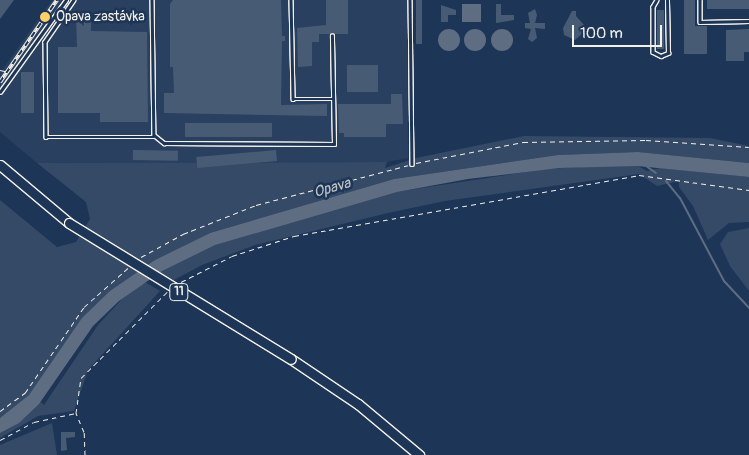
<!DOCTYPE html>
<meta charset="utf-8">
<style>
body{margin:0}
#map{position:relative;width:749px;height:455px;overflow:hidden;background:#1d3557;font-family:Pangolin,sans-serif}
div>[style]{position:absolute}
.built>*{inset:0;background:#2a4060}
.green>*{inset:0;background:#354a67}
.water>*{inset:0;background:#5e6d82;transform-origin:0 0}
.round{border-radius:50%}
.stream>*{height:2px;margin:-1px;padding:0 1px;transform-origin:1px;border-radius:1px;background:#5e6d82}
.building>*{inset:0;background:#485b74;transform-origin:0 0}
.path>*{height:1px;margin-top:-0.5px;transform-origin:0;background:repeating-linear-gradient(90deg,#f4f1e8 0 5px,transparent 0 9px)}
.roads{filter:drop-shadow(1px 0 #f4f1e8) drop-shadow(-1px 0 #f4f1e8) drop-shadow(0 1px #f4f1e8) drop-shadow(0 -1px #f4f1e8)}
.lane>*{height:2.5px;margin:-1.25px;padding:0 1.25px;transform-origin:1.25px;border-radius:1.25px;background:#1d3557}
.primary>*{height:9px;margin:-4.5px;padding:0 4.5px;transform-origin:4.5px;border-radius:4.5px;background:#1d3557}
.rail>*{height:4px;margin-top:-2px;transform-origin:0;background:repeating-linear-gradient(90deg,#1d3557 0 5.5px,#f4f1e8 0 11px);box-sizing:border-box;border-block:1px solid #f4f1e8}
.bridges{filter:drop-shadow(1px 0 #f4f1e8) drop-shadow(-1px 0 #f4f1e8) drop-shadow(0 1px #f4f1e8) drop-shadow(0 -1px #f4f1e8)}
.primary-bridge>*{height:9px;margin:-4.5px;padding:0 4.5px;transform-origin:4.5px;border-radius:4.5px;background:#1d3557}
.dots>*{width:14px;height:14px;translate:-50% -50%;box-sizing:border-box;border:2px solid #1d3557;border-radius:50%}
span{translate:-50% -50%;white-space:nowrap;text-align:center;line-height:1.15;-webkit-text-stroke:5px #1d3557;paint-order:stroke}
.shield-label span{padding:1px 4px;background:#1d3557;border:1px solid;border-radius:4px;-webkit-text-stroke-width:0}
.shield-label{font-size:12px;color:#f4f1e8;font-weight:700}
.poi-label{font-size:14px;color:#f4f1e8}
.left{translate:0 -50%;text-align:left}
.water-label{font-size:15px;color:#c0c3c4;font-style:italic}
.scale{position:absolute;left:572px;top:25px;width:90px;height:22px;box-sizing:border-box;border:2px solid #f4f1e8;border-top:0;padding-left:6px;font-size:15px;line-height:18px;white-space:nowrap;color:#f4f1e8;-webkit-text-stroke:4px #1d3557;paint-order:stroke}
</style>
<div id="map">
<div class="built">
<i style="clip-path:polygon(52px 0,63px 0,0 89px,0 73px)"></i>
<i style="clip-path:polygon(68px 0,407px 0,408px 158px,387px 162px,37px 163px,0 132px,0 97px)"></i>
</div>
<div class="green">
<i style="clip-path:polygon(524px 136px,710px 138px,749px 146px,749px 163px,638px 152px,558px 155px,394px 179px,210px 233px,155px 260px,57px 359px,29px 395px,0 418px,0 200px,57px 247px,76px 242px,90px 219px,86px 202px,37px 163px,387px 162px,385px 168px,416px 158px)"></i>
<i style="clip-path:polygon(600px 166px,638px 166px,647px 171px,660px 168px,749px 177px,749px 222px,729px 223px,708px 240px,693px 206px,679px 187px,679px 181px,657px 186px,639px 174px,445px 201px,388px 213px,255px 245px,202px 265px,174px 280px,159px 272px,208px 247px,254px 232px,389px 193px,545px 169px)"></i>
<i style="clip-path:polygon(749px 228px,749px 291px,730px 266px,720px 244px,728px 232px)"></i>
<i style="clip-path:polygon(145px 282px,160px 291px,88px 370px,74px 411px,38px 416px,0 438px,0 432px,41px 402px,44px 405px,98px 325px,122px 299px)"></i>
<i style="clip-path:polygon(52px 423px,57px 455px,0 455px,0 445px)"></i>
</div>
<div class="water">
<i style="left:462px;top:4px;width:19px;height:18px"></i>
<i class="round" style="left:491px;top:29px;width:22px;height:22px"></i>
<i class="round" style="left:438px;top:29px;width:22px;height:22px"></i>
<i class="round" style="left:464px;top:29px;width:22px;height:22px"></i>
<i style="clip-path:polygon(638px 152px,749px 163px,749px 177px,637px 166px,559px 168px,468px 179px,397px 192px,215px 245px,162px 271px,119px 301px,93px 326px,39px 404px,19px 423px,0 433px,0 418px,29px 395px,82px 318px,110px 291px,155px 260px,210px 233px,394px 179px,558px 155px)"></i>
</div>
<div class="stream">
<i style="left:646px;top:166px;width:12px;rotate:35deg"></i>
<i style="left:666px;top:181px;width:22px;rotate:51deg"></i>
<i style="left:680px;top:198px;width:94px;rotate:62.1deg"></i>
<i style="left:724px;top:281px;width:37px;rotate:47deg"></i>
</div>
<div class="building">
<i style="clip-path:polygon(0 0,14px 0,0 19px)"></i>
<i style="clip-path:polygon(173px 0,281px 0,282px 36px,285px 36px,285px 41px,282px 41px,281px 105px,327px 104px,327px 116px,164px 113px,164px 93px,174px 93px,173px 67px,170px 67px,170px 4px)"></i>
<i style="clip-path:polygon(326px 0,348px 0,348px 34px,319px 34px,319px 42px,312px 42px,312px 66px,298px 67px,297px 28px,326px 25px)"></i>
<i style="left:416px;top:0;width:6px;height:44px"></i>
<i style="clip-path:polygon(684px 0,695px 0,695px 26px,707px 26px,707px 54px,684px 54px)"></i>
<i style="left:707px;top:0;width:42px;height:9px"></i>
<i style="clip-path:polygon(496px 4px,501px 4px,501px 15px,514px 15px,514px 20px,496px 23px)"></i>
<i style="clip-path:polygon(441px 5px,456px 10px,456px 15px,448px 15px,448px 22px,441px 22px)"></i>
<i style="clip-path:polygon(535px 9px,537px 15px,535px 23px,545px 23px,545px 29px,535px 28px,537px 38px,532px 42px,528px 39px,531px 29px,525px 28px,525px 23px,530px 23px,528px 13px)"></i>
<i style="left:657px;top:10px;width:7px;height:39px"></i>
<i style="clip-path:polygon(572px 11px,576px 11px,576px 16px,585px 26px,583px 33px,575px 40px,564px 35px,563px 28px)"></i>
<i style="clip-path:polygon(91px 14px,91px 31px,147px 32px,148px 122px,100px 122px,100px 113px,58px 113px,58px 47px,77px 47px,76px 15px)"></i>
<i style="clip-path:polygon(749px 29px,749px 52px,744px 52px,744px 61px,726px 61px,726px 30px)"></i>
<i style="left:347px;top:65px;width:31px;height:27px"></i>
<i style="left:21px;top:72px;width:13px;height:41px"></i>
<i style="clip-path:polygon(391px 94px,402px 94px,403px 124px,386px 124px,386px 137px,344px 137px,344px 133px,339px 133px,338px 104px,391px 104px)"></i>
<i style="left:185px;top:123px;width:87px;height:14px"></i>
<i style="left:133px;top:150px;width:45px;height:10px;rotate:1deg"></i>
<i style="left:276px;top:150px;width:11px;height:80px;rotate:85deg"></i>
<i style="clip-path:polygon(61px 432px,75px 432px,75px 437px,66px 438px,67px 450px,61px 451px)"></i>
</div>
<div class="path">
<i style="left:0;top:70px;width:9px;rotate:13deg"></i>
<i style="left:416px;top:163px;width:109px;rotate:-11.1deg"></i>
<i style="left:523px;top:142px;width:123px;rotate:-0.9deg"></i>
<i style="left:646px;top:140px;width:103px;rotate:3.9deg"></i>
<i style="left:141px;top:257px;width:48px;rotate:-28.7deg"></i>
<i style="left:183px;top:234px;width:79px;rotate:-21.7deg"></i>
<i style="left:256px;top:205px;width:157px;rotate:-14.7deg"></i>
<i style="left:181px;top:282px;width:57px;rotate:-27deg"></i>
<i style="left:232px;top:256px;width:65px;rotate:-17.9deg"></i>
<i style="left:294px;top:236px;width:350px;rotate:-10deg"></i>
<i style="left:639px;top:175px;width:111px;rotate:7.8deg"></i>
<i style="left:0;top:411px;width:31px;rotate:-36deg"></i>
<i style="left:25px;top:393px;width:104px;rotate:-55.5deg"></i>
<i style="left:84px;top:307px;width:59px;rotate:-41.6deg"></i>
<i style="left:0;top:440px;width:38px;rotate:-28deg"></i>
<i style="left:34px;top:422px;width:43px;rotate:-12.1deg"></i>
<i style="left:85px;top:455px;width:23px;rotate:-92deg"></i>
<i style="left:84px;top:432px;width:21px;rotate:-113deg"></i>
<i style="left:76px;top:413px;width:35px;rotate:-82deg"></i>
<i style="left:81px;top:378px;width:122px;rotate:-45deg"></i>
</div>
<div class="roads">
<div class="lane">
<i style="left:74px;top:0;width:51px;rotate:124.6deg"></i>
<i style="left:45px;top:42px;width:95px;rotate:89.4deg"></i>
<i style="left:46px;top:137px;width:108px"></i>
<i style="left:152px;top:0;width:135px;rotate:89.2deg"></i>
<i style="left:154px;top:135px;width:13px;rotate:39deg"></i>
<i style="left:164px;top:143px;width:170px;rotate:0.3deg"></i>
<i style="left:334px;top:144px;width:108px;rotate:-91.1deg"></i>
<i style="left:291px;top:0;width:99px;rotate:88.8deg"></i>
<i style="left:293px;top:99px;width:41px"></i>
<i style="left:410px;top:0;width:164px;rotate:89.3deg"></i>
<i style="left:657px;top:0;width:8px;rotate:120deg"></i>
<i style="left:653px;top:7px;width:45px;rotate:90deg"></i>
<i style="left:653px;top:52px;width:9px;rotate:27deg"></i>
<i style="left:661px;top:56px;width:8px;rotate:-23deg"></i>
<i style="left:668px;top:53px;width:53px;rotate:-91.1deg"></i>
<i style="left:700px;top:0;width:22px;rotate:90deg"></i>
<i style="left:700px;top:22px;width:49px;rotate:-1.2deg"></i>
<i style="left:0;top:92px;width:113px;rotate:-54.3deg"></i>
</div>
<div class="primary">
<i style="left:0;top:165px;width:90px;rotate:40deg"></i>
<i style="left:291px;top:359px;width:81px;rotate:33.9deg"></i>
<i style="left:358px;top:404px;width:80px;rotate:39.9deg"></i>
</div>
</div>
<div class="rail">
<i style="left:0;top:82px;width:100px;rotate:-55.2deg"></i>
</div>
<div class="bridges">
<div class="primary-bridge">
<i style="left:69px;top:223px;width:260px;rotate:31.5deg"></i>
</div>
</div>
<div class="dots">
<i style="left:45px;top:17px;background:#ffd166"></i>
</div>
<div class="shield-label">
<span style="left:179px;top:292px">11</span>
</div>
<div class="poi-label">
<span class="left" style="left:56px;top:17px">Opava zastávka</span>
</div>
<div class="water-label">
<span style="left:332px;top:188px;rotate:-16deg">Opava</span>
</div>
<div class="scale">100 m</div>
</div>
